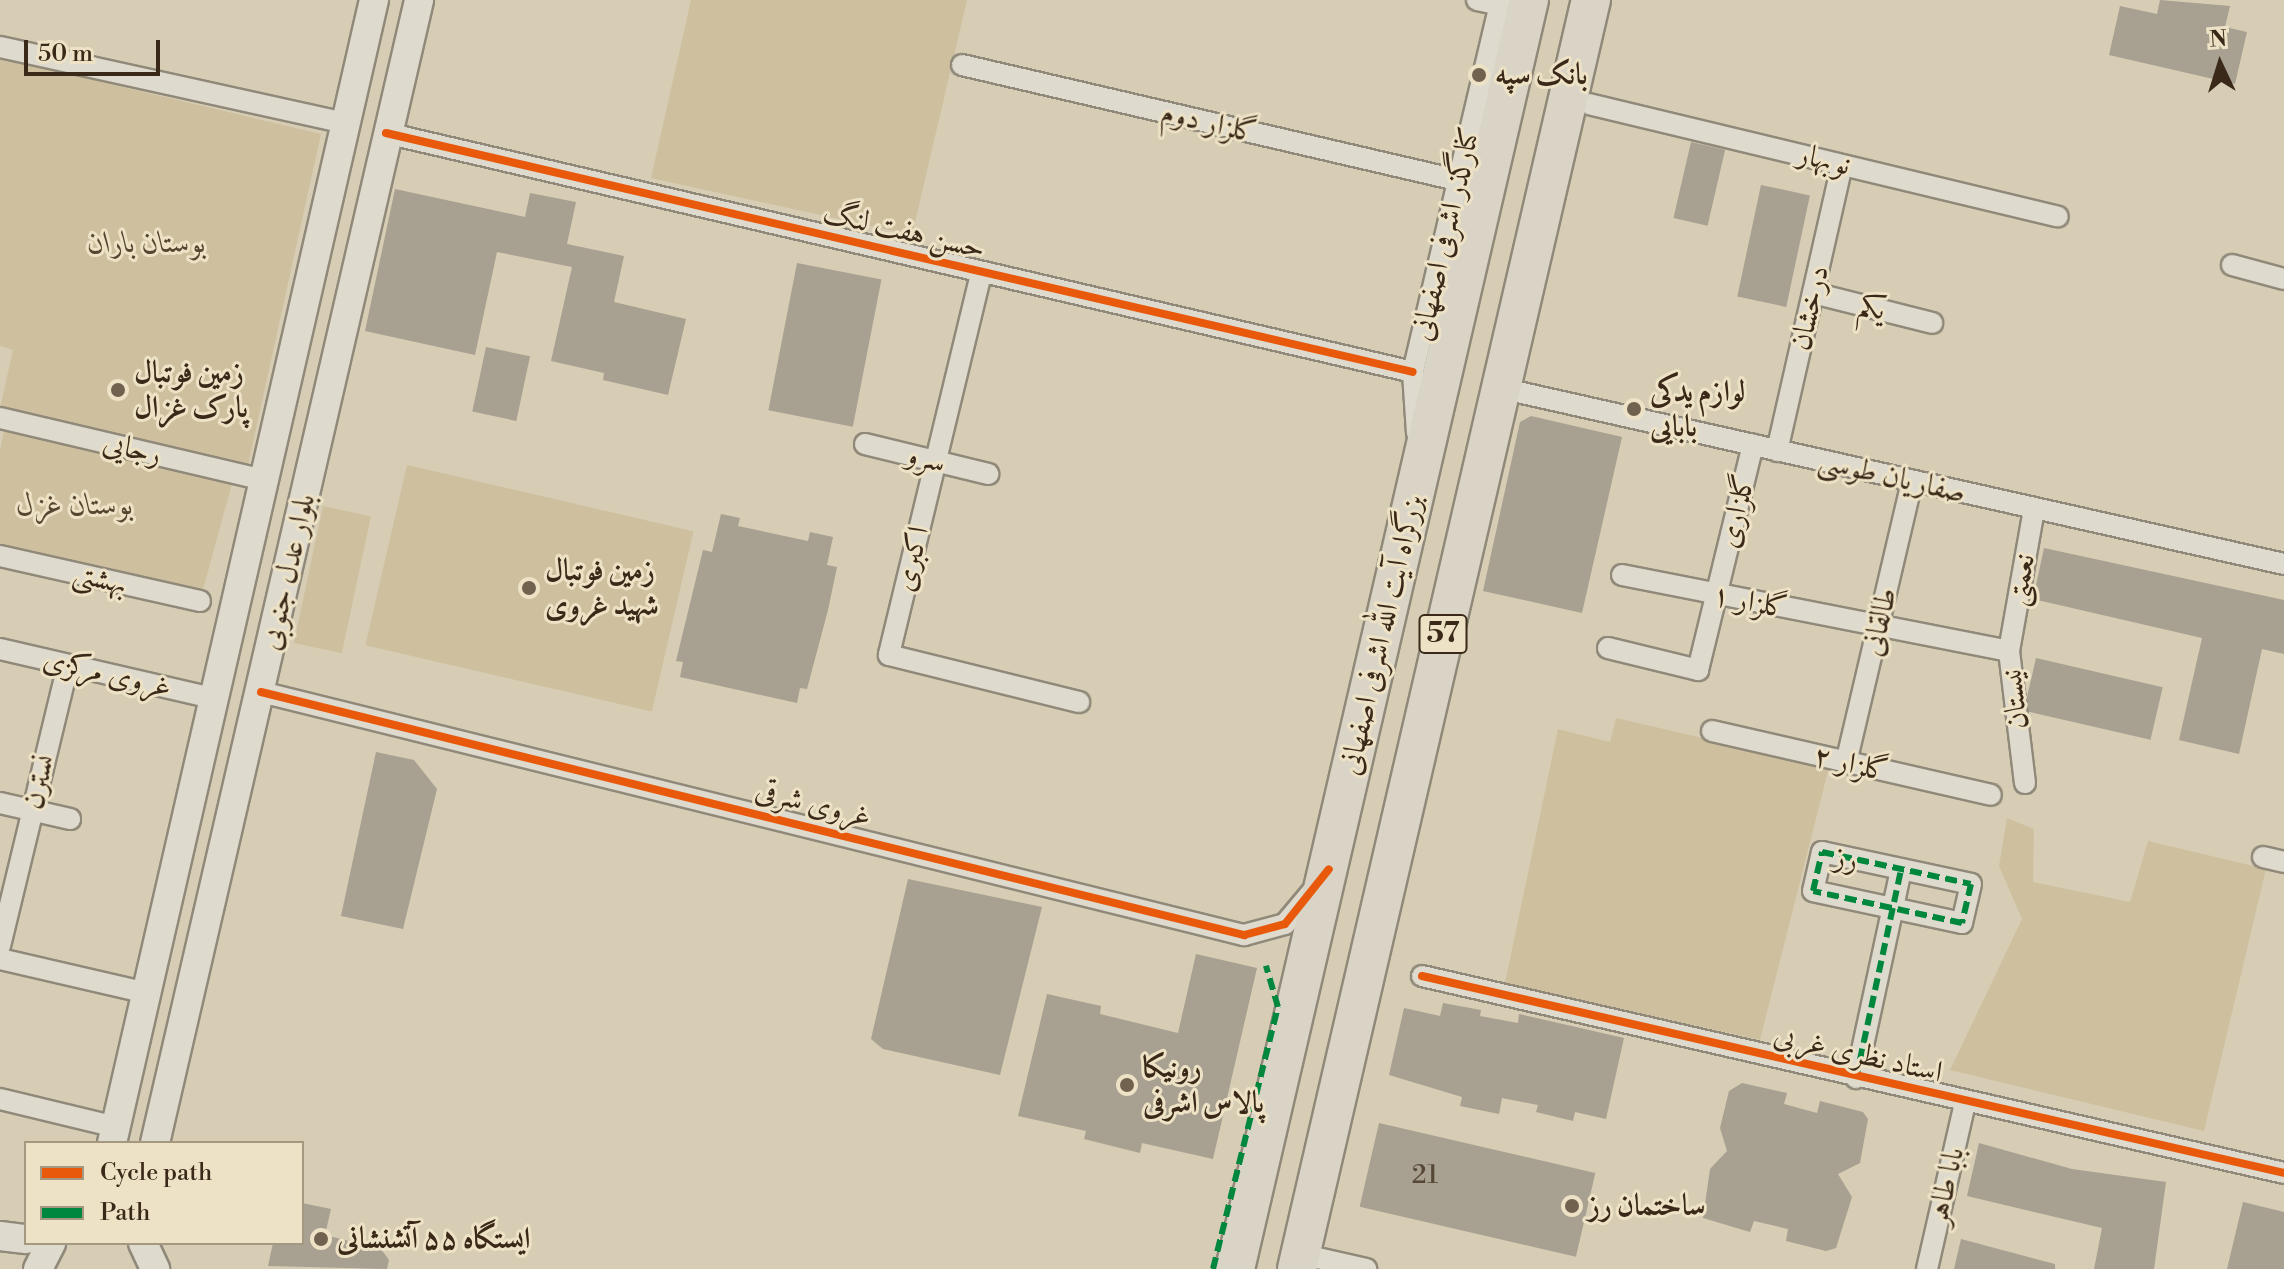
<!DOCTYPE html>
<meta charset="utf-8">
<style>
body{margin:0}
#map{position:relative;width:2284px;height:1269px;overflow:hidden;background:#d6cdb4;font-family:"Libre Bodoni",Amiri,serif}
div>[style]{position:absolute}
.green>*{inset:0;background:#cec09f;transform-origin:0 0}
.building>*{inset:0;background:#a8a090;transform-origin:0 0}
.roads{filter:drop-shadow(2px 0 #908979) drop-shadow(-2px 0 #908979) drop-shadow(0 2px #908979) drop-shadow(0 -2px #908979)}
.street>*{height:20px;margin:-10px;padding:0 10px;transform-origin:10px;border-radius:10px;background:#dedace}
.secondary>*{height:28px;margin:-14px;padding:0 14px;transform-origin:14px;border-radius:14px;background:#dedace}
.highway>*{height:38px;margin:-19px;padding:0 19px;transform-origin:19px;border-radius:19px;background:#d9d4c6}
.quiet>*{height:6px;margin-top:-3px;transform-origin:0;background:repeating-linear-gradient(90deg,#00873e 0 12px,transparent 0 18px)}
.cycleway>*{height:8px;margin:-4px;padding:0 4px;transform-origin:4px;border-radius:4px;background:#e8590c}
.dots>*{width:22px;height:22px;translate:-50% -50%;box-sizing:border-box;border:4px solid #ede2c5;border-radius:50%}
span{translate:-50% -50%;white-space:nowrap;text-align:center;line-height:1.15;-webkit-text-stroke:6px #ede2c5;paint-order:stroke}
.number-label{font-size:26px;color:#564736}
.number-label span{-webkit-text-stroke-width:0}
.shield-label span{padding:2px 6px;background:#ede2c5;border:2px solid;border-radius:6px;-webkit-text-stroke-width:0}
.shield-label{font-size:28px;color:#3a2918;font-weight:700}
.poi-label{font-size:30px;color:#3a2918;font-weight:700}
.left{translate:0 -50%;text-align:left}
.street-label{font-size:30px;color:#3a2918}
.park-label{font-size:30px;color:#564530;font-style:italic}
.legend{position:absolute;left:24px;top:1141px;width:280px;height:104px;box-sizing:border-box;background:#ede2c5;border:2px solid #a59880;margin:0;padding:10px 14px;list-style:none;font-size:24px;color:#3a2918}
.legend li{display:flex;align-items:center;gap:16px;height:40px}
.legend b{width:40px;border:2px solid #a59880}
.north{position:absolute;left:2180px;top:24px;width:80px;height:80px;-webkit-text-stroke:6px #ede2c5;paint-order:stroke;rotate:356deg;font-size:22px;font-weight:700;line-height:32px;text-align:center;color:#3a2918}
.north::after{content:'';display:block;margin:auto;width:28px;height:36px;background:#3a2918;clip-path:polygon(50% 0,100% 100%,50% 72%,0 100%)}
.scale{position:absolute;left:24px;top:40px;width:136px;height:36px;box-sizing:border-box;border:4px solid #3a2918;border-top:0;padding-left:10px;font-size:24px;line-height:28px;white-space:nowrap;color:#3a2918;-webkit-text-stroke:6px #ede2c5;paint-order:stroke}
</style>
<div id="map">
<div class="green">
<i style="clip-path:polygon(691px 0,967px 0,912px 235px,651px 178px)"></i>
<i style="clip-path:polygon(0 58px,321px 134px,248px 465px,0 408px,13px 350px,0 346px)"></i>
<i style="clip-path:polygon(5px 427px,233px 480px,202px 593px,0 550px,0 450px)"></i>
<i style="left:407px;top:465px;width:294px;height:185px;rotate:13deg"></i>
<i style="left:323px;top:506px;width:49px;height:140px;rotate:12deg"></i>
<i style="clip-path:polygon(1616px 718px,1829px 767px,1760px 1040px,1505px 983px,1558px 729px,1610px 742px)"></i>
<i style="clip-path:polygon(2007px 818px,2034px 829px,2033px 882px,2130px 902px,2148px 841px,2266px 869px,2204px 1131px,1950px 1070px,2022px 919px,1999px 866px)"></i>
</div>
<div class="building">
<i style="clip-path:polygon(2160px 0,2230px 6px,2225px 27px,2247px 32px,2235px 84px,2109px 55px,2120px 6px,2157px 14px)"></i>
<i style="left:1691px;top:142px;width:35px;height:78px;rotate:13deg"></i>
<i style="left:1761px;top:185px;width:50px;height:114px;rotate:12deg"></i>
<i style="clip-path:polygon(395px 189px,525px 217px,530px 193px,576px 202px,567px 244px,624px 256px,614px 302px,686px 319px,668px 395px,603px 380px,604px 373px,551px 361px,572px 267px,497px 252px,475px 355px,365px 331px)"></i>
<i style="left:797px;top:263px;width:86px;height:150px;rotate:11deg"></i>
<i style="left:486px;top:347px;width:45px;height:66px;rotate:12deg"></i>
<i style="clip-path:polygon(1531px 416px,1622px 437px,1582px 613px,1483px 591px,1520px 422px)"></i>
<i style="clip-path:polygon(721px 514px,740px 518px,738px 526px,808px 541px,810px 532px,833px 537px,827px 565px,837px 567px,828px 610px,807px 689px,800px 688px,797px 703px,680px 677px,683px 662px,676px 661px,703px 550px,712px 552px)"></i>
<i style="clip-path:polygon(2044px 548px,2284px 600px,2284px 654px,2262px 649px,2239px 754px,2179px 740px,2202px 638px,2033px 599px)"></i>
<i style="left:2036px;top:658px;width:130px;height:54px;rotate:13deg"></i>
<i style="clip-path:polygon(376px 752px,414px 760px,437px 789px,403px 929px,341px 916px)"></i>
<i style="clip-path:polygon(908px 879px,1042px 907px,1000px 1075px,883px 1049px,871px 1039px)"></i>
<i style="clip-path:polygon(1196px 954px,1257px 968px,1213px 1159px,1142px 1143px,1140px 1153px,1084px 1139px,1086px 1131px,1018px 1116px,1047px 994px,1101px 1006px,1100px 1014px,1178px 1033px)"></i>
<i style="clip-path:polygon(1443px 1003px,1481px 1010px,1480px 1016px,1518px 1023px,1519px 1014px,1624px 1038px,1606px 1119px,1575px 1112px,1573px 1121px,1536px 1112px,1538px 1105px,1502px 1098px,1499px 1114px,1460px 1106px,1462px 1097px,1389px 1075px,1404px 1008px,1440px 1016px)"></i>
<i style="clip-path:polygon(1742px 1083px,1787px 1093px,1784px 1104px,1817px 1113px,1820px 1101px,1863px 1112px,1868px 1119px,1860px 1163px,1838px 1174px,1852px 1197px,1836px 1248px,1826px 1251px,1786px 1241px,1788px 1229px,1754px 1221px,1750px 1232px,1703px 1218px,1710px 1169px,1727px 1151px,1720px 1128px,1729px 1091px)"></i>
<i style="left:1379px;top:1123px;width:222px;height:86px;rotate:13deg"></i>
<i style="clip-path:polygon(1979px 1143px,2072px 1169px,2166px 1182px,2154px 1269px,2094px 1269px,2102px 1228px,1967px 1196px)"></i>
<i style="clip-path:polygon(2243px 1202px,2284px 1212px,2284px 1269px,2227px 1269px)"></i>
<i style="clip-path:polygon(302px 1203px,331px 1209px,325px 1235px,381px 1249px,389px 1260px,387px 1269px,268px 1266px,273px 1243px,302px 1243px)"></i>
<i style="clip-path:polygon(1961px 1239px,2055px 1264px,2055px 1269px,1954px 1269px)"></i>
</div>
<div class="roads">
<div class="street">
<i style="left:1477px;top:0;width:24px;rotate:12deg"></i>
<i style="left:0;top:47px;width:354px;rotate:12.4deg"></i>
<i style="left:962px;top:65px;width:508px;rotate:13.08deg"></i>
<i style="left:1589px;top:104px;width:482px;rotate:13.5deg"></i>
<i style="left:386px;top:133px;width:1054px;rotate:13.1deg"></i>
<i style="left:2232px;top:265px;width:54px;rotate:15.1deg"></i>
<i style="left:981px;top:274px;width:392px;rotate:103.6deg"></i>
<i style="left:889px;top:655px;width:196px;rotate:13.9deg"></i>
<i style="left:1813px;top:293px;width:123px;rotate:14.1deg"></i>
<i style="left:1500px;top:388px;width:804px;rotate:12.65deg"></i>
<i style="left:0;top:418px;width:271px;rotate:13.2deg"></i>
<i style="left:1417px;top:433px;width:61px;rotate:-93.8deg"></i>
<i style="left:1413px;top:372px;width:382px;rotate:-76.7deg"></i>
<i style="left:865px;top:444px;width:127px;rotate:13.7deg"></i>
<i style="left:1777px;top:451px;width:293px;rotate:-77.2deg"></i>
<i style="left:0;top:556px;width:205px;rotate:12.7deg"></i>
<i style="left:1622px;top:575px;width:394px;rotate:11.1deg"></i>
<i style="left:2009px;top:651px;width:133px;rotate:83.1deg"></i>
<i style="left:1608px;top:648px;width:93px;rotate:13.7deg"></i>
<i style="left:1698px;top:670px;width:232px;rotate:-76.3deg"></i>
<i style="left:0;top:649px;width:219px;rotate:13deg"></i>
<i style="left:2009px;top:651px;width:144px;rotate:-80deg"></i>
<i style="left:261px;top:692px;width:1013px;rotate:13.89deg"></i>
<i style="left:1244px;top:935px;width:42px;rotate:-15deg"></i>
<i style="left:1285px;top:924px;width:48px;rotate:-50deg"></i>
<i style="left:1712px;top:731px;width:286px;rotate:12.9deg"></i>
<i style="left:1846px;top:763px;width:290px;rotate:-76.8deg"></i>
<i style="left:0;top:803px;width:72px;rotate:12.9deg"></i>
<i style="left:1822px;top:852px;width:152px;rotate:12.1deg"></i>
<i style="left:1971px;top:884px;width:40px;rotate:103deg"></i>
<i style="left:1962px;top:923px;width:152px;rotate:-167.9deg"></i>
<i style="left:1813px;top:891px;width:40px;rotate:-77deg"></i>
<i style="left:2263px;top:857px;width:22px;rotate:13deg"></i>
<i style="left:0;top:946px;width:289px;rotate:-76.4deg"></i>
<i style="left:0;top:959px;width:151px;rotate:13deg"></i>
<i style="left:1422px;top:976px;width:884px;rotate:12.87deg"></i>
<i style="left:1856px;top:1078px;width:213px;rotate:-77.8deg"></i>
<i style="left:0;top:1099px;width:119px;rotate:13.6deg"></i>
<i style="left:1300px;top:1254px;width:68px;rotate:12.8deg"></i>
<i style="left:1927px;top:1269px;width:170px;rotate:-77.1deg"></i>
</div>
<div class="secondary">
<i style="left:112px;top:1143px;width:1173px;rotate:-77.09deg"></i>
<i style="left:155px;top:1143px;width:1173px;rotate:-76.99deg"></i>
<i style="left:0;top:1236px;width:26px;rotate:7deg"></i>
<i style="left:143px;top:1243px;width:29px;rotate:65deg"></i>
<i style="left:38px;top:1269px;width:29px;rotate:-63deg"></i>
</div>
<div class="highway">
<i style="left:1235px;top:1269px;width:1303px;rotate:-76.96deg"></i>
<i style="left:1297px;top:1269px;width:1303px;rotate:-76.96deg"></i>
</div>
</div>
<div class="quiet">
<i style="left:1822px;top:852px;width:152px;rotate:12.1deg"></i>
<i style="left:1971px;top:884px;width:40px;rotate:103deg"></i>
<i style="left:1962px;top:923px;width:152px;rotate:-167.9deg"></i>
<i style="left:1813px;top:891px;width:40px;rotate:-77deg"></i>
<i style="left:1856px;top:1078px;width:213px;rotate:-77.8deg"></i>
<i style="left:1213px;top:1269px;width:270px;rotate:-76.1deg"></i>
<i style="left:1278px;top:1007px;width:43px;rotate:-106.3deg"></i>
</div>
<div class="cycleway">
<i style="left:386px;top:133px;width:1054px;rotate:13.1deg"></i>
<i style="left:261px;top:692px;width:1013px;rotate:13.89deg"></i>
<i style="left:1244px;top:935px;width:42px;rotate:-15deg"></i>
<i style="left:1285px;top:924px;width:70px;rotate:-51.3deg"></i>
<i style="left:1422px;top:976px;width:884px;rotate:12.87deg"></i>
</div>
<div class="dots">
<i style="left:1479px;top:75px;background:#71624f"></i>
<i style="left:118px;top:390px;background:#71624f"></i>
<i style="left:1634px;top:409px;background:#71624f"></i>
<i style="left:529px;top:588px;background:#71624f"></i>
<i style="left:1127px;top:1085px;background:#71624f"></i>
<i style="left:1572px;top:1206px;background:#71624f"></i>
<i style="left:321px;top:1239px;background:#71624f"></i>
</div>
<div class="number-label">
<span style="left:1425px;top:1176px">21</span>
</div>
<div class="shield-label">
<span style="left:1443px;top:634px">57</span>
</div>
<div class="poi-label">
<span class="left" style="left:1495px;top:75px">بانک سپه</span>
<span class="left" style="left:134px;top:390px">زمین فوتبال<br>پارک غزال</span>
<span class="left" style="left:1650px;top:409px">لوازم یدکی<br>بابایی</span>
<span class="left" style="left:545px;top:588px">زمین فوتبال<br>شهید غروی</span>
<span class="left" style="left:1143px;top:1085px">رونیکا<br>پالاس اشرفی</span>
<span class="left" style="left:1588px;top:1206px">ساختمان رز</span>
<span class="left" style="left:337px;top:1239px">ایستگاه ۵۵ آتشنشانی</span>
</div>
<div class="street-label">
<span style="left:1209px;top:123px;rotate:13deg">گلزار دوم</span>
<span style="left:1824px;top:160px;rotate:14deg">نوبهار</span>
<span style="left:904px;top:231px;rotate:13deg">حسن هفت لنگ</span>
<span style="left:1446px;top:234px;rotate:-77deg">کنارگذر اشرفی اصفهانی</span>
<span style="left:1810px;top:308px;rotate:-77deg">درخشان</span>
<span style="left:1872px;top:308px;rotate:14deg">یکم</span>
<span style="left:132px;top:449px;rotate:13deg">رجایی</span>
<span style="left:926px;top:459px;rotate:14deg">سرو</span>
<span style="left:1892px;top:477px;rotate:13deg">صفاریان طوسی</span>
<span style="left:1737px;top:511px;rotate:-76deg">گلزاری</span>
<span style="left:912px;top:559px;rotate:-76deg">اکبری</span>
<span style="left:288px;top:572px;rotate:-77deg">بلوار عدل جنوبی</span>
<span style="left:100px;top:579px;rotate:13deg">بهشتی</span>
<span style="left:2021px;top:580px;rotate:-80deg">نعمتی</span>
<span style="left:1750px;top:602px;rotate:11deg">گلزار ۱</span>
<span style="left:1880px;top:622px;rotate:-77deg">طالقانی</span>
<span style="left:1382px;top:635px;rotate:-77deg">بزرگراه آیت الله اشرفی اصفهانی</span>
<span style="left:107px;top:674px;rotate:13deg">غروی مرکزی</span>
<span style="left:2015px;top:699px;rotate:-97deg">نیستان</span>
<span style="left:1851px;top:764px;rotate:13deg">گلزار ۲</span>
<span style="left:39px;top:782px;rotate:-76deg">نسترن</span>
<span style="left:813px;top:804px;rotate:14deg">غروی شرقی</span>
<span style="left:1846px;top:859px;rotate:9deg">رز</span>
<span style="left:1858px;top:1054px;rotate:13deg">استاد نظری غربی</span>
<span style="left:1946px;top:1186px;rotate:-77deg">بابا طاهر</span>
</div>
<div class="park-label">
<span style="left:147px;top:243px">بوستان باران</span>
<span style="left:75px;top:505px">بوستان غزل</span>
</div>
<ul class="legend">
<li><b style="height:10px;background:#e8590c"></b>Cycle path</li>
<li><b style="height:10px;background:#00873e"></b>Path</li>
</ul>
<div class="north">N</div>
<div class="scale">50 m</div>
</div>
